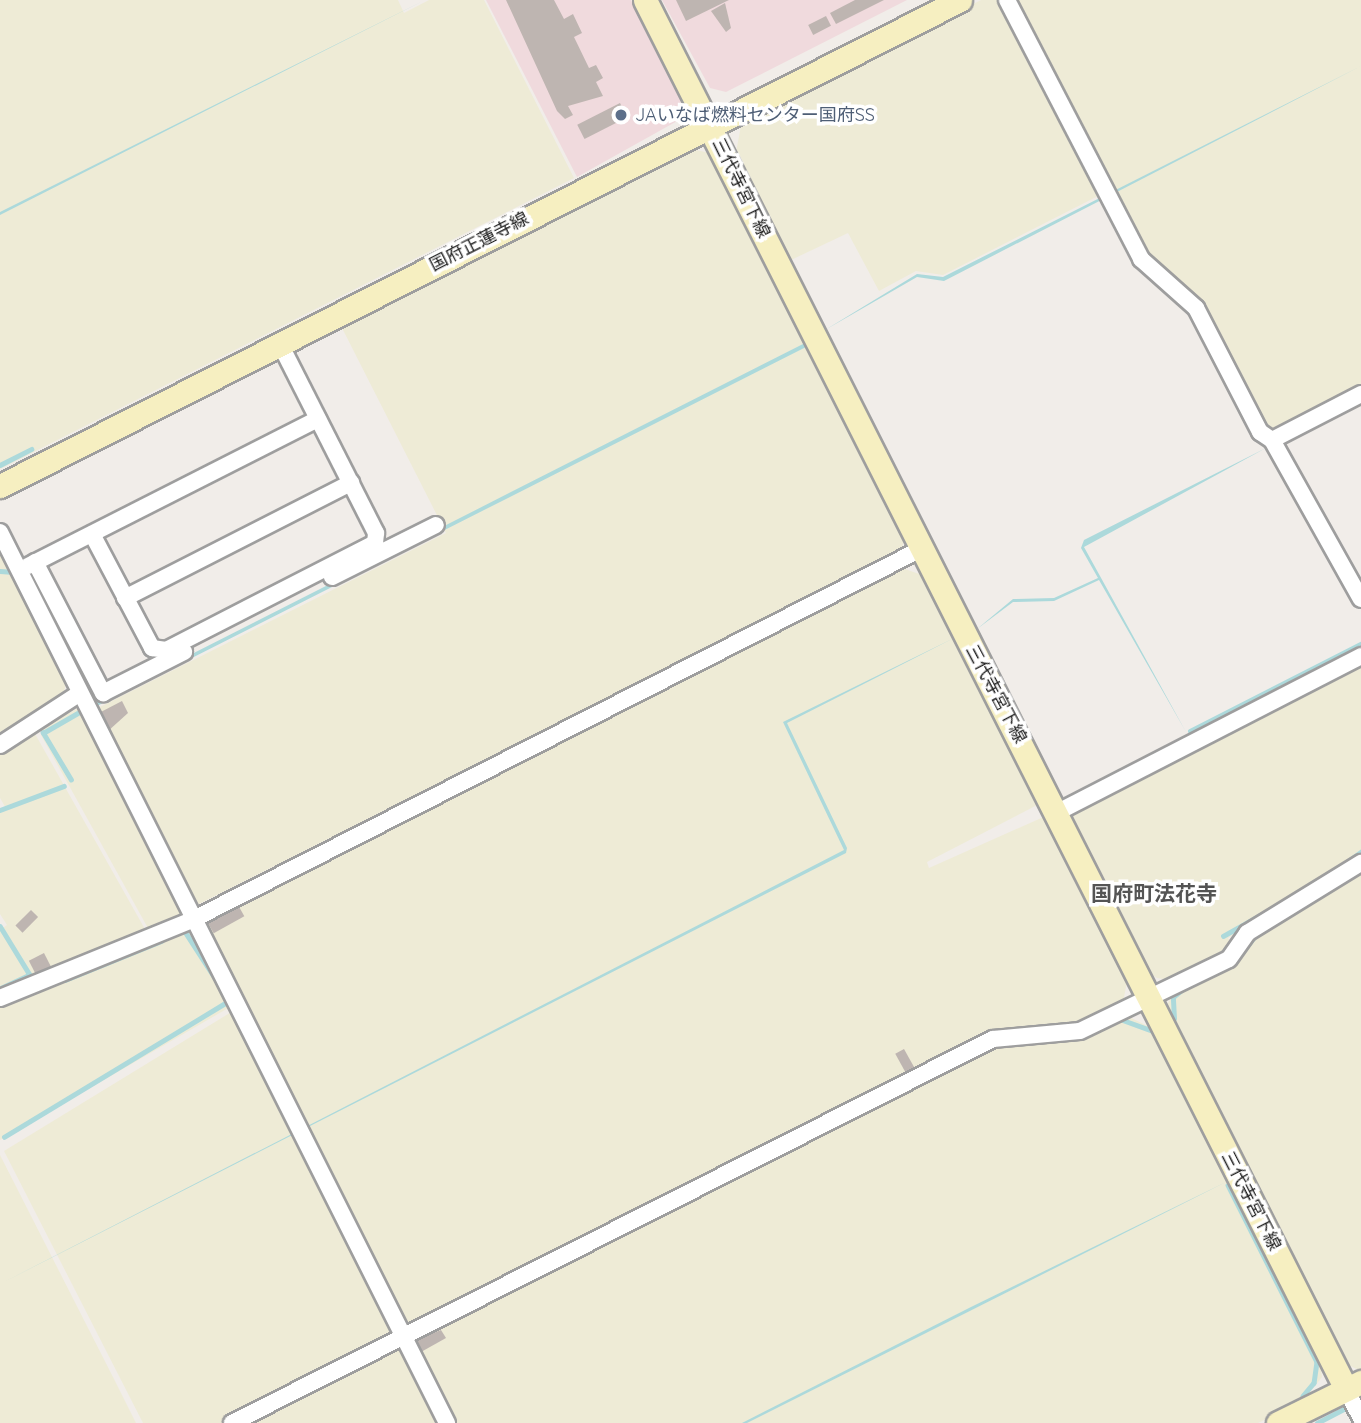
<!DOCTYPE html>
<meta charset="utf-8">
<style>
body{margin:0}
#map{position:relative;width:1361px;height:1423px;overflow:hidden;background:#f1ede9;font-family:Quicksand,"Noto Sans JP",sans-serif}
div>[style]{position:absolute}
.commercial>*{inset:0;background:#f0dadd}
.farmland>*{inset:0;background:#eeebd6}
.water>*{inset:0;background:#acd9db}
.stream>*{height:4.5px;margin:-2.25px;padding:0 2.25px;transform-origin:2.25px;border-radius:2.25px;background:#acd9db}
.building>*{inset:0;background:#beb5b1;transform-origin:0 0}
.roads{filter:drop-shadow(2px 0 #9e9e9e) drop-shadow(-2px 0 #9e9e9e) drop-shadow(0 2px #9e9e9e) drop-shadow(0 -2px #9e9e9e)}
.street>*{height:16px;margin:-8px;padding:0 8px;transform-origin:8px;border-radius:8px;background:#fff}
.secondary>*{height:23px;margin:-11.5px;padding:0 11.5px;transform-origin:11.5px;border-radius:11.5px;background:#f6efc1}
.dots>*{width:19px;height:19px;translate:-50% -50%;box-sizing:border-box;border:4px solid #fff;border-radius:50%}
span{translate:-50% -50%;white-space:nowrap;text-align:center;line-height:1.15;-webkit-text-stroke:7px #fff;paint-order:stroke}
.service-label{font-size:18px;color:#4e5e75}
.left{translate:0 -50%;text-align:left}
.street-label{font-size:18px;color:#212121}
.quarter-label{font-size:21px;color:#545454;font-weight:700}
</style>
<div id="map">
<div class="commercial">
<i style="clip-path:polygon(486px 0,631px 0,681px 98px,679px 120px,577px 177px)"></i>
<i style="clip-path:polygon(662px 0,907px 0,726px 92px,710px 88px)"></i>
</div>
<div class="farmland">
<i style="clip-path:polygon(0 0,398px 0,404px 13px,429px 0,484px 0,574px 178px,0 469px)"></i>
<i style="clip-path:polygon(981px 0,999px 0,1102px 194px,943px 275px,916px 271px,879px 291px,848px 233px,791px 260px,736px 152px,741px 126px)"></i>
<i style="clip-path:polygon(1012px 0,1361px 0,1361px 386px,1267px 432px,1197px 305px,1146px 259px)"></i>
<i style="clip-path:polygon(691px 149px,710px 153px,905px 534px,902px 549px,191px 908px,92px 711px,446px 533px,341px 326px)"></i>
<i style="clip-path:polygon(0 547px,66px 684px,63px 695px,0 736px)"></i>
<i style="clip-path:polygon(899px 567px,925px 576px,1041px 803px,927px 862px,929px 868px,1048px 815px,1128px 977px,1123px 1002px,1086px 1024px,999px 1032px,407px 1330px,201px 919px)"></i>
<i style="clip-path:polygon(1361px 663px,1361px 858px,1228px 938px,1234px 949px,1172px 980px,1157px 978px,1146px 971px,1071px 813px)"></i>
<i style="clip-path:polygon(82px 706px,185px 913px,149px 930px,41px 735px,41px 728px)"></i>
<i style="clip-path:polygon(34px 732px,146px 931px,0 992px,0 930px,7px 925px,0 914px,0 812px,7px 810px,0 798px,0 751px)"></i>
<i style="clip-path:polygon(1361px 869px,1361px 1369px,1359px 1370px,1346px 1364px,1166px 1006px,1177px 989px,1254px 933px)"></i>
<i style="clip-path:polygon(193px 927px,230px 1007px,0 1140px,0 1004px)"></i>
<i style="clip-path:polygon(233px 1011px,397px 1331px,221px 1423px,143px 1423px,4px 1151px)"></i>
<i style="clip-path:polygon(1127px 1016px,1154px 1029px,1320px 1361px,1322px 1377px,1304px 1400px,1258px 1423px,451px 1423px,411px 1336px,992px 1044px)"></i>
<i style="clip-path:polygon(0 1155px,115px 1381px,136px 1423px,0 1423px)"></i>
<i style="clip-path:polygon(396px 1345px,405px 1347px,443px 1423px,241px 1423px)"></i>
</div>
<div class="water">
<i style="clip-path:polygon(425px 0,314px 56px,0 215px,0 212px)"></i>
<i style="clip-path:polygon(1361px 66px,944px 281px,917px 277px,825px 330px,917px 274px,943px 277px)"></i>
<i style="clip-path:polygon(807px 342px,806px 347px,97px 706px,34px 582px,103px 699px)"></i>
<i style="clip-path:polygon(1266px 448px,1084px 547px,1186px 732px,1099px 580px,1054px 601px,1013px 602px,977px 629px,1013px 599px,1054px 598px,1098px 578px,1081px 548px,1084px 540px)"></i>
<i style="clip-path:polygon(954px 638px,787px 723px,847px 848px,846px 853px,0 1284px,844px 850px,783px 722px)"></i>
<i style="clip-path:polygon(1228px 1181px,747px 1423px,742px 1423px,971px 1307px)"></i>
</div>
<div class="stream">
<i style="left:0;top:465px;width:35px;rotate:-27deg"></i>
<i style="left:0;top:571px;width:14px;rotate:4deg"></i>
<i style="left:1190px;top:731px;width:192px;rotate:-27deg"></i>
<i style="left:71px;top:780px;width:55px;rotate:-120.8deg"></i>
<i style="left:43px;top:733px;width:46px;rotate:-29.9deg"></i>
<i style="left:0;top:810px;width:68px;rotate:-20.6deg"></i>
<i style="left:1333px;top:872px;width:34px;rotate:-36deg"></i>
<i style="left:0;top:926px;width:57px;rotate:58.5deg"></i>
<i style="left:30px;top:975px;width:33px;rotate:155deg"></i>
<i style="left:184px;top:930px;width:57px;rotate:57.1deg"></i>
<i style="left:1223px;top:936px;width:63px;rotate:-29.4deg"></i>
<i style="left:1233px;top:964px;width:36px;rotate:-52deg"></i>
<i style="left:65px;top:980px;width:104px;rotate:-22.1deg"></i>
<i style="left:1120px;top:1019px;width:33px;rotate:20deg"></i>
<i style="left:1174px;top:1019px;width:22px;rotate:-93deg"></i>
<i style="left:1173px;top:997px;width:14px;rotate:-39deg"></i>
<i style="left:4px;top:1137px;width:261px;rotate:-31.2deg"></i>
<i style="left:1228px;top:1185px;width:198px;rotate:63.3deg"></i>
<i style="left:1317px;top:1362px;width:21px;rotate:98deg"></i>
<i style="left:1314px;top:1383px;width:17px;rotate:130deg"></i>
<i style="left:1317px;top:1423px;width:50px;rotate:-27.6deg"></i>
</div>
<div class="building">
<i style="clip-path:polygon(506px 0,554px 0,564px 19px,573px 14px,582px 33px,574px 37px,589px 68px,596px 65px,603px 78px,596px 82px,603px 96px,568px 106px,573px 115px,565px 119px,557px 111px)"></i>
<i style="clip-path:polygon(676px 0,729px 0,686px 21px)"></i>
<i style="clip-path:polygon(855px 0,884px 0,836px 24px,830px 13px)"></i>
<i style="clip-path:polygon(725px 3px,731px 28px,726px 32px,711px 11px)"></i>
<i style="left:826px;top:16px;width:11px;height:20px;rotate:63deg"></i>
<i style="left:620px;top:103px;width:16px;height:48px;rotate:63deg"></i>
<i style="left:659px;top:105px;width:13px;height:13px;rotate:39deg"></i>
<i style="clip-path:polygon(122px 701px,128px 713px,107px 732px,97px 714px)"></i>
<i style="left:238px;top:905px;width:13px;height:35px;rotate:61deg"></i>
<i style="left:31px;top:910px;width:10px;height:22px;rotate:45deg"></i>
<i style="left:44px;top:953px;width:16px;height:17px;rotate:63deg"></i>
<i style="left:904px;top:1049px;width:21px;height:10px;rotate:61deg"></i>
<i style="clip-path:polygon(441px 1330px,446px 1338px,421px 1352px,415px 1340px)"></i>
</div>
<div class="roads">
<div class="street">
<i style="left:1007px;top:0;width:292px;rotate:62.6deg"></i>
<i style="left:1141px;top:259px;width:74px;rotate:41.7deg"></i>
<i style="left:1196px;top:308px;width:140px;rotate:62.7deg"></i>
<i style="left:1260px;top:432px;width:14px;rotate:34deg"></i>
<i style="left:1272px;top:440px;width:182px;rotate:60.8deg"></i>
<i style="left:1272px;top:440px;width:100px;rotate:-27.3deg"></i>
<i style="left:0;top:532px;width:997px;rotate:63.36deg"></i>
<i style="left:92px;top:534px;width:129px;rotate:62.2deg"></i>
<i style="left:152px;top:648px;width:14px;rotate:8deg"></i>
<i style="left:166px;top:650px;width:235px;rotate:-27.1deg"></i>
<i style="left:375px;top:543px;width:10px;rotate:-84deg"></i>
<i style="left:376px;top:533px;width:212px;rotate:-116.9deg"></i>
<i style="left:35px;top:562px;width:148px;rotate:62.6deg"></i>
<i style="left:103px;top:693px;width:91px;rotate:-26.8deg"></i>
<i style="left:28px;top:566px;width:325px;rotate:-26.9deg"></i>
<i style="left:332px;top:577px;width:116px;rotate:-26.6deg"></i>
<i style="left:125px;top:598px;width:254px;rotate:-27deg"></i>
<i style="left:0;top:745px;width:95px;rotate:-33deg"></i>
<i style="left:1058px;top:812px;width:341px;rotate:-27.2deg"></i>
<i style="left:0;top:998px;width:207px;rotate:-22.1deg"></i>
<i style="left:192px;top:920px;width:818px;rotate:-26.97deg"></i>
<i style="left:1346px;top:1389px;width:33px;rotate:63deg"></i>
<i style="left:232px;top:1423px;width:852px;rotate:-26.78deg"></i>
<i style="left:993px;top:1039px;width:87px;rotate:-5.3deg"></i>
<i style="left:1080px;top:1031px;width:165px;rotate:-25.8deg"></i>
<i style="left:1229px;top:959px;width:32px;rotate:-55deg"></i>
<i style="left:1247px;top:933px;width:134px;rotate:-31.6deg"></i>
</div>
<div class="secondary">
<i style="left:645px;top:0;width:1556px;rotate:63.22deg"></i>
<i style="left:0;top:486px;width:1076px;rotate:-26.85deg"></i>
<i style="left:1278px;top:1423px;width:93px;rotate:-26.3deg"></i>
</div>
</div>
<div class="dots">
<i style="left:621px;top:115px;background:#5c6f8a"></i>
</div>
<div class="service-label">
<span class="left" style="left:635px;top:115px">JAいなば燃料センター国府SS</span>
</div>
<div class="street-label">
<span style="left:741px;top:188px;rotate:64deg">三代寺宮下線</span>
<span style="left:479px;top:242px;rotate:-27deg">国府正蓮寺線</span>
<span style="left:996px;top:694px;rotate:62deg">三代寺宮下線</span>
<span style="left:1251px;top:1201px;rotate:63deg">三代寺宮下線</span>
</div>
<div class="quarter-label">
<span style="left:1154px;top:893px">国府町法花寺</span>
</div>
</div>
